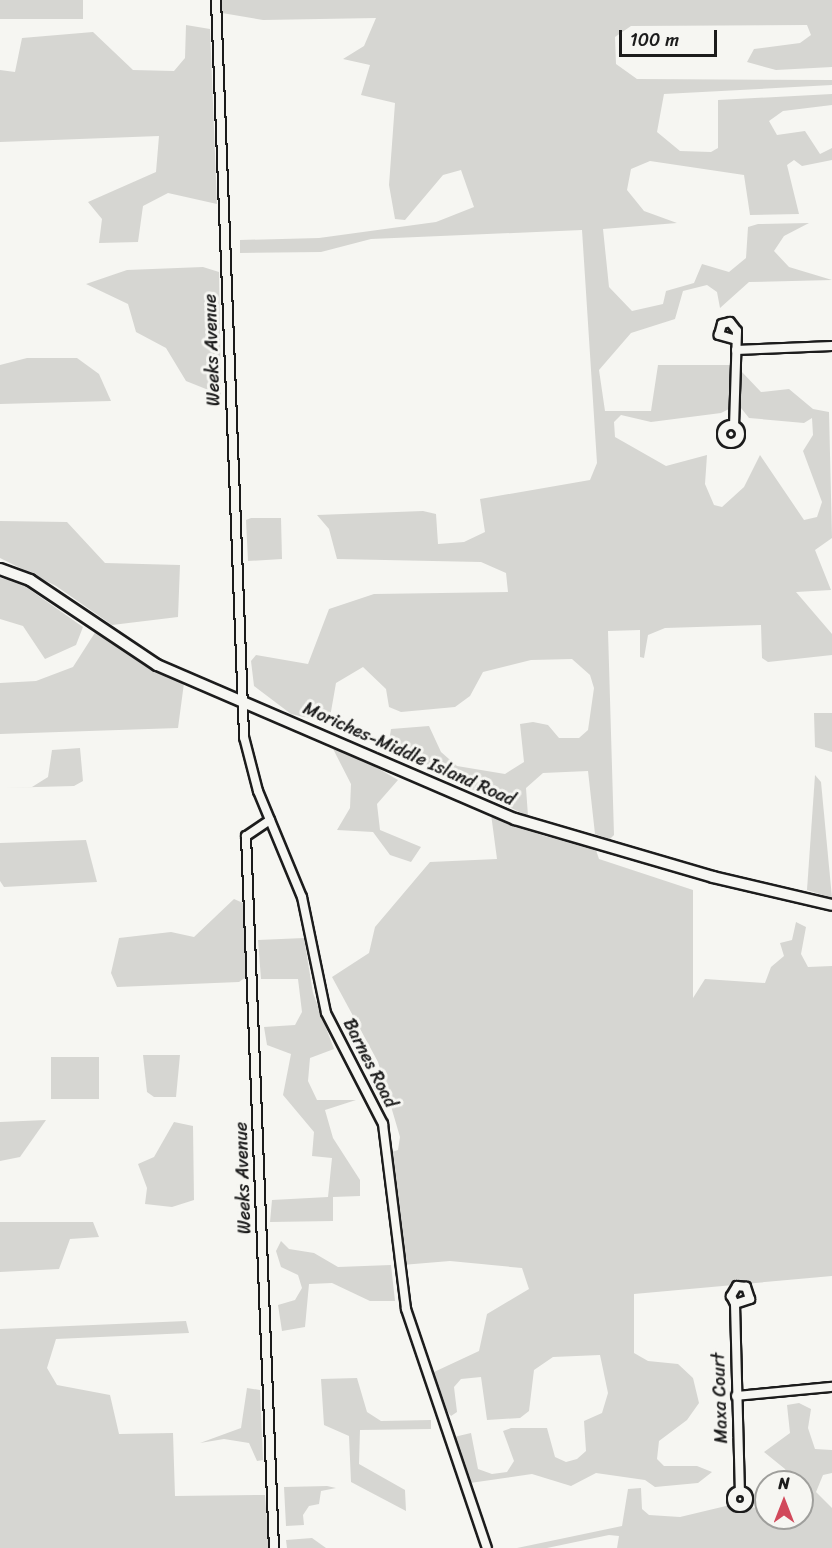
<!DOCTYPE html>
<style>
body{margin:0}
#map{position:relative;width:832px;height:1548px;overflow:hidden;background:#f6f6f2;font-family:Sriracha,sans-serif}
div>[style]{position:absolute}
.green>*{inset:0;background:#d6d6d2;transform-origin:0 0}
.roads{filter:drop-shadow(2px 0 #1c1c1c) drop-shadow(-2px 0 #1c1c1c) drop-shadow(0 2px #1c1c1c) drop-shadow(0 -2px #1c1c1c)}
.minor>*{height:8px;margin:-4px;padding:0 4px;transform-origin:4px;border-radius:4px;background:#f6f6f2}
.minor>.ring{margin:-4px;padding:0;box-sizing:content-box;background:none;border:8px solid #f6f6f2;border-radius:50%}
.major>*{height:10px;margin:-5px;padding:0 5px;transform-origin:5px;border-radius:5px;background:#f6f6f2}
span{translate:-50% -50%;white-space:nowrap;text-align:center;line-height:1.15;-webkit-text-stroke:6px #f6f6f2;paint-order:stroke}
.street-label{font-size:18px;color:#1c1c1c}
.north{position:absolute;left:754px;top:1470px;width:60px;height:60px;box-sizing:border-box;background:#f6f6f2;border:2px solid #9f9f9c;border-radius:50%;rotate:0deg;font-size:16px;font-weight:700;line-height:24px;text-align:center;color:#1c1c1c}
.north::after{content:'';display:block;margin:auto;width:21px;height:27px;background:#d1495b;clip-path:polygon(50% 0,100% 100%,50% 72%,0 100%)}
.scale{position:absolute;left:619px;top:30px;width:98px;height:27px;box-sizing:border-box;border:3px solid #1c1c1c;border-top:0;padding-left:8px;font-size:18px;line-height:21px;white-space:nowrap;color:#1c1c1c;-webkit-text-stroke:4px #f6f6f2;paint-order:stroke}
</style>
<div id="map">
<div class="green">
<i style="left:0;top:0;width:83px;height:19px"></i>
<i style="clip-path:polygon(222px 0,832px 0,832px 67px,776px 70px,747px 62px,754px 49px,800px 43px,811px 35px,807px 25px,631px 26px,615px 37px,616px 64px,637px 79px,832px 80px,832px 85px,664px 94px,657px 132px,680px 151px,711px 152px,718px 148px,718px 100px,832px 94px,832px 105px,783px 111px,769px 121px,777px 135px,805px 131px,820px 154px,832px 148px,832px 160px,802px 166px,794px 160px,787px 165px,799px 214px,750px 215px,744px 175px,650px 161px,631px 169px,627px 190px,644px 211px,677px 223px,603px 229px,609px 287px,632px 311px,663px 304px,666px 291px,694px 283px,702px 264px,729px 272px,746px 258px,748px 227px,758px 224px,809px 223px,784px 236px,774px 251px,789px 267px,832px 280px,749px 282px,720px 308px,717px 292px,707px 285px,683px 291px,675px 319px,631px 333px,599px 370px,605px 411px,651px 411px,658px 365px,731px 365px,731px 408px,721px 413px,651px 422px,621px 415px,614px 422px,615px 437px,666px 466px,707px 455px,705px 484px,714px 505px,722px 507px,744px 487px,760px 455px,804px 520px,817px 517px,822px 502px,803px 451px,813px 435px,812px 418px,804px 423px,749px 418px,741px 408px,741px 371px,761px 392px,789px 389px,813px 409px,829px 412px,832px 538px,815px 550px,831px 590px,796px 592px,832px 634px,832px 655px,768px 662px,762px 658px,761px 625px,665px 628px,648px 635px,644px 658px,640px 657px,640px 630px,608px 631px,614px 835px,610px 839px,595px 834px,588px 771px,543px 773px,526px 788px,528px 816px,388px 749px,391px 729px,429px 726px,441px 752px,457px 766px,505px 774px,524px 762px,520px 724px,533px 722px,548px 725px,559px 738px,579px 738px,588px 730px,594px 688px,590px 675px,572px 659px,531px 660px,483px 672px,470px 696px,455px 707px,401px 712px,389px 707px,386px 689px,363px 667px,336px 683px,329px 723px,291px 714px,254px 686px,251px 661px,256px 655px,308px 664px,329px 609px,374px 594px,508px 592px,506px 573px,481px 562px,337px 559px,329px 529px,317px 515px,423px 511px,436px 514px,438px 544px,464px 542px,485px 532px,480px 499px,590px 480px,597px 463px,582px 230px,371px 239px,321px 252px,240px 253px,240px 240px,319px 238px,436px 222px,474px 207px,461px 170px,443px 175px,405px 220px,395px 219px,389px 185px,395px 103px,361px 95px,370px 65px,343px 59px,364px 46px,376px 18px,263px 20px,222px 13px)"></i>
<i style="clip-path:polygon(186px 25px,210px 29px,217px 204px,168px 193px,143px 206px,138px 242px,99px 243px,102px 219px,88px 202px,156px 172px,159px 136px,0 142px,0 70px,15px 72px,22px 38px,93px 32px,133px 70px,174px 71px,185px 58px)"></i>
<i style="clip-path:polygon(203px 267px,219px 272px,221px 395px,186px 381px,166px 348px,136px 332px,128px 304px,86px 284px,127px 270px)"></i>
<i style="clip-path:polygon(27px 358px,77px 358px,99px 374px,111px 401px,0 404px,0 365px)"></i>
<i style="clip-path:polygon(251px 518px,281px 518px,282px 559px,248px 561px,246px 520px)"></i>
<i style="clip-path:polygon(0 521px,67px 522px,105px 563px,180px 565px,178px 617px,112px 625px,56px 586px,0 558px)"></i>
<i style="clip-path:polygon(0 578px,19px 582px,83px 627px,76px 645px,45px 659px,23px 626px,0 619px)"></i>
<i style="clip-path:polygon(96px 631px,184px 683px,178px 728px,0 734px,0 683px,36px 681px,73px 667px)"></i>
<i style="clip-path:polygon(814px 713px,832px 713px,832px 752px,815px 747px)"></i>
<i style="clip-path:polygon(328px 739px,398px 780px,377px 804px,380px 830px,421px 847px,411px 862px,390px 855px,373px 832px,337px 830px,350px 808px,351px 784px)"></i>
<i style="clip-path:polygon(80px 748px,83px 781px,74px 786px,0 788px,32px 787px,48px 777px,52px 750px)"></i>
<i style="clip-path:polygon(815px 775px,821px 782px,832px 898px,807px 890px)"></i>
<i style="clip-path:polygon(491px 814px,544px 836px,595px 847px,599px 859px,693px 890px,693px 998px,705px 979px,765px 983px,771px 967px,784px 956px,780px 943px,792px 940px,796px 922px,806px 927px,801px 954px,808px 967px,832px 966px,832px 1276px,634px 1294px,634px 1353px,648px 1361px,678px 1364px,693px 1378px,699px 1403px,687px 1420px,659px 1441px,657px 1459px,664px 1466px,697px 1466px,712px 1472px,698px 1483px,655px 1487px,645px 1480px,596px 1473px,571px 1486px,532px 1474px,470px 1483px,454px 1437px,471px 1433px,478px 1469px,492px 1474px,507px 1472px,514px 1461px,503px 1431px,511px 1428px,547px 1428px,555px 1457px,566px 1462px,577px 1459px,586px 1451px,584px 1421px,602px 1413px,608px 1393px,600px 1355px,553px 1357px,534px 1370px,529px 1411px,520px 1418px,487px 1420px,481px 1377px,461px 1379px,454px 1387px,457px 1412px,451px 1416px,445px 1408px,434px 1372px,479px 1351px,487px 1314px,529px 1289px,522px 1268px,450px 1261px,402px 1265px,392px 1152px,398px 1150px,400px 1137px,378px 1062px,332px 977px,369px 953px,375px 927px,430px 862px,497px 859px)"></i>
<i style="clip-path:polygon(86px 840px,97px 882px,4px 887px,0 881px,0 843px)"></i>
<i style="clip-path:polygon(234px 899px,243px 903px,246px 977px,239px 982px,117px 987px,111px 973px,119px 938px,171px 932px,194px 937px)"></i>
<i style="clip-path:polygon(304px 938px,313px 993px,334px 1049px,310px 1058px,308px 1081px,317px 1100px,356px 1100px,325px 1110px,333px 1138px,360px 1180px,360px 1196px,333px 1197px,333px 1221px,270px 1222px,272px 1200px,328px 1197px,332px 1158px,312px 1156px,314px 1132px,283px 1095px,291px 1054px,267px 1045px,264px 1027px,295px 1025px,302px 1012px,298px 979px,261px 979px,258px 940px)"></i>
<i style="clip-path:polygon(143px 1055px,180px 1055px,176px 1097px,154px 1097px,147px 1092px)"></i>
<i style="left:51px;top:1057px;width:48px;height:42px"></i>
<i style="clip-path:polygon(46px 1120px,20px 1157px,0 1161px,0 1122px)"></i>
<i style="clip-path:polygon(174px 1122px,193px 1126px,194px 1200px,172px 1207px,145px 1204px,147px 1188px,138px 1164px,154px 1157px)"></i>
<i style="clip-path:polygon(0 1222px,93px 1222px,99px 1237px,70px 1239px,59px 1269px,0 1272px)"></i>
<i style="clip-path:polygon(281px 1241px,289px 1249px,314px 1253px,338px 1267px,391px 1265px,395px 1301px,370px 1301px,332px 1283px,309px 1284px,305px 1327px,282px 1331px,278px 1305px,295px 1300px,302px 1288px,298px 1275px,281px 1267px,276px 1251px)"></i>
<i style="clip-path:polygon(186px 1321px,189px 1333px,56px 1339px,47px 1368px,57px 1385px,110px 1395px,119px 1434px,173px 1433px,175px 1496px,265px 1495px,269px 1548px,0 1548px,0 1329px)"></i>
<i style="clip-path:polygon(357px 1378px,367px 1412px,381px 1421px,431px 1420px,431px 1429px,360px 1430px,359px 1464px,405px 1490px,406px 1511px,351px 1482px,349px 1436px,324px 1425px,321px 1379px)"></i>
<i style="clip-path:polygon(247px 1388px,260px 1390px,263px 1460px,257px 1461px,249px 1443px,224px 1439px,200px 1443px,241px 1428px)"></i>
<i style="clip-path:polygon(799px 1403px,811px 1409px,808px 1428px,815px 1449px,832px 1450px,832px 1473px,823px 1475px,816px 1492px,832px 1508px,832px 1548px,617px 1548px,619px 1536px,609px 1535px,547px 1548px,517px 1548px,622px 1526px,628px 1489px,641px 1488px,642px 1509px,649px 1515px,680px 1517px,726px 1506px,766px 1508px,766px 1518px,802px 1518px,802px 1482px,791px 1482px,785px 1469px,764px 1452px,790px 1433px,787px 1405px)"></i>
<i style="clip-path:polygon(284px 1487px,327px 1486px,336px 1488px,321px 1491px,319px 1504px,309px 1506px,303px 1515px,304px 1525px,286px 1526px)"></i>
<i style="clip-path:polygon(312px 1538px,326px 1548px,287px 1548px,286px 1540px)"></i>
</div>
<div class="roads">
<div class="minor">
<i style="left:216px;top:0;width:738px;rotate:87.82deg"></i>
<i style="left:244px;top:737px;width:56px;rotate:75.5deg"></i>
<i style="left:258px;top:791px;width:115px;rotate:67.5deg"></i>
<i style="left:302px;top:897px;width:118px;rotate:78.3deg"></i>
<i style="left:326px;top:1013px;width:125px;rotate:62.8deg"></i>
<i style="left:383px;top:1124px;width:186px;rotate:82.9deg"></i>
<i style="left:406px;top:1309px;width:252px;rotate:71.3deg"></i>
<i style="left:733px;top:339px;width:15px;rotate:-164deg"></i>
<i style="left:719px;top:335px;width:11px;rotate:-75deg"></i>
<i style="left:722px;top:324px;width:8px;rotate:-14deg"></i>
<i style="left:730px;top:322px;width:11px;rotate:52deg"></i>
<i style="left:737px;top:331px;width:94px;rotate:91.8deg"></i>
<i style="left:736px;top:350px;width:96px;rotate:-2.4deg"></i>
<i class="ring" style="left:722px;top:425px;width:10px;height:10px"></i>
<i style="left:270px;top:820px;width:29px;rotate:146deg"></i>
<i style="left:246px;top:836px;width:713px;rotate:87.75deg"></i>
<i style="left:735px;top:1304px;width:16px;rotate:-18deg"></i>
<i style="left:750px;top:1299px;width:13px;rotate:-108deg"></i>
<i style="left:746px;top:1287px;width:9px;rotate:-174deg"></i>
<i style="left:737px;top:1286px;width:12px;rotate:121deg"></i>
<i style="left:731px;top:1296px;width:9px;rotate:63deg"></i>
<i style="left:735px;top:1304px;width:187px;rotate:88.5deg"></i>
<i style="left:736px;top:1396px;width:96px;rotate:-5.4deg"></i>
<i class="ring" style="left:732px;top:1491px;width:8px;height:8px"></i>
</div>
<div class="major">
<i style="left:0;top:569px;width:32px;rotate:20deg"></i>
<i style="left:30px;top:580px;width:153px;rotate:33.8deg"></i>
<i style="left:157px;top:665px;width:390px;rotate:23.3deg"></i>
<i style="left:515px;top:819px;width:206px;rotate:16.3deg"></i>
<i style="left:713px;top:877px;width:122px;rotate:13.2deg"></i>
</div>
</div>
<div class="street-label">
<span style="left:212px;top:350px;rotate:-92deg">Weeks Avenue</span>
<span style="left:409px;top:754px;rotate:24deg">Moriches-Middle Island Road</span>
<span style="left:370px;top:1063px;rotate:63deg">Barnes Road</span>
<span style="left:243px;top:1178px;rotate:-92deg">Weeks Avenue</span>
<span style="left:720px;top:1398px;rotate:-92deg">Maxa Court</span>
</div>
<div class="north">N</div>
<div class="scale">100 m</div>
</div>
